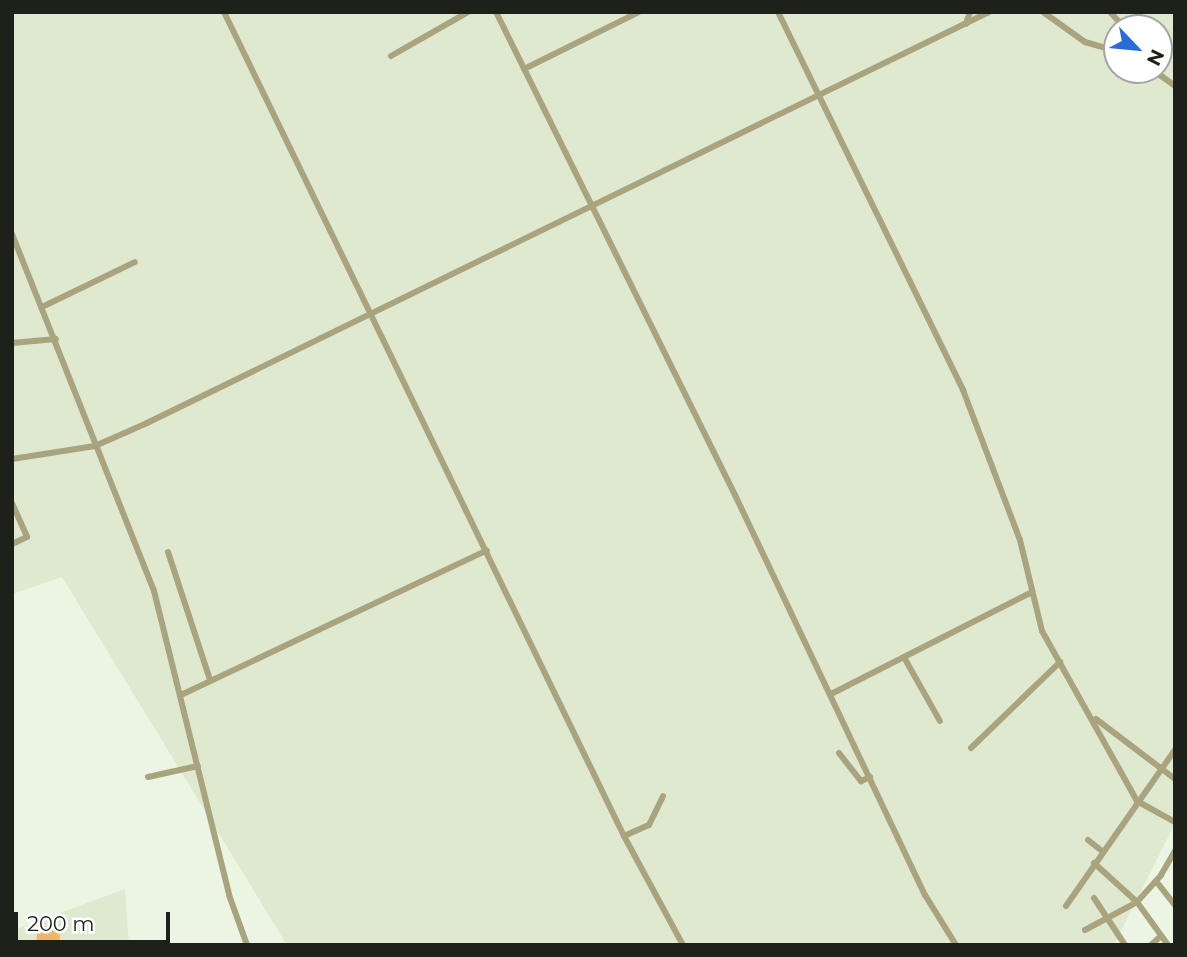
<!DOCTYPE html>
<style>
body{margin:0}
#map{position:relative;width:1187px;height:957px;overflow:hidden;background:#ecf5e3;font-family:Montserrat,sans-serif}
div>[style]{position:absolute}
.built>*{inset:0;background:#dee9d0}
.green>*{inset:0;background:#ecb76c}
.minor>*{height:6px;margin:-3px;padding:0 3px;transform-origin:3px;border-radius:3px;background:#a9a37e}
span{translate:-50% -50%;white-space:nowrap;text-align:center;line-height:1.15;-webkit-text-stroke:5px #fff;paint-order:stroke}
.frame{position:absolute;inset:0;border:14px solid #1e211a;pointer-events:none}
.north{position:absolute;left:1103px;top:14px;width:70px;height:70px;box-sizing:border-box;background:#fff;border:2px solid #a5a6a3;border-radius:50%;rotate:116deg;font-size:19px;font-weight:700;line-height:28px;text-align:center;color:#1e211a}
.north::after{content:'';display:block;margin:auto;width:24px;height:32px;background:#296cd8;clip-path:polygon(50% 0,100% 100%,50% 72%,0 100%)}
.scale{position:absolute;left:14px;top:912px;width:156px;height:32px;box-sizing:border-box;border:4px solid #1e211a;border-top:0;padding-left:9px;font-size:21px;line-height:24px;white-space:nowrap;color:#1e211a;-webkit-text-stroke:5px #fff;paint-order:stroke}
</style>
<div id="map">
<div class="built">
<i style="clip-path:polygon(evenodd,12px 12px,1175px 12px,1175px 823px,1114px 945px,287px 945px,62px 577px,12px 594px,12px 12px,1117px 28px,1159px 28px,1159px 70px,1117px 70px,1117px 28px)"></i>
<i style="clip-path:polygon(125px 889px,129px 945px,12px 945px,12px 931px)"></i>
</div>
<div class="green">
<i style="clip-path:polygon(38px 925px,61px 928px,59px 945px,36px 945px)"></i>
</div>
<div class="minor">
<i style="left:224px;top:12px;width:916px;rotate:64.11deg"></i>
<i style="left:624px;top:836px;width:124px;rotate:61.6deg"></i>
<i style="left:496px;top:12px;width:539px;rotate:63.67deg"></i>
<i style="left:735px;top:495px;width:443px;rotate:64.6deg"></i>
<i style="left:925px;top:895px;width:59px;rotate:58.2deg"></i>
<i style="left:778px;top:12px;width:421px;rotate:63.9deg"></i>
<i style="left:963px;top:390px;width:160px;rotate:69.2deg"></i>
<i style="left:1020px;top:540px;width:94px;rotate:76.4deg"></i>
<i style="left:1042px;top:631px;width:195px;rotate:60.8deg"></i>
<i style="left:1137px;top:801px;width:43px;rotate:28.9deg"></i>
<i style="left:1043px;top:12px;width:52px;rotate:35.5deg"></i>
<i style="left:1085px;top:42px;width:33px;rotate:16deg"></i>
<i style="left:1110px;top:12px;width:22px;rotate:47deg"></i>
<i style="left:1136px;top:12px;width:22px;rotate:47deg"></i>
<i style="left:966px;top:24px;width:13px;rotate:-72deg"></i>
<i style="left:1159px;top:36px;width:13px;rotate:45deg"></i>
<i style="left:391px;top:56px;width:89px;rotate:-29.7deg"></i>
<i style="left:524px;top:69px;width:128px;rotate:-26.4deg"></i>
<i style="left:1153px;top:70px;width:26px;rotate:36deg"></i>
<i style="left:12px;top:234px;width:384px;rotate:68.3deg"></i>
<i style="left:154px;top:591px;width:313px;rotate:76.1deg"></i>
<i style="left:229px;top:895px;width:53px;rotate:70.2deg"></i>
<i style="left:42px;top:307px;width:103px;rotate:-25.8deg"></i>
<i style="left:12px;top:343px;width:44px;rotate:-5.2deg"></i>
<i style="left:12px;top:459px;width:84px;rotate:-8.9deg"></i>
<i style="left:95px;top:446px;width:57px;rotate:-23.9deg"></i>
<i style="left:147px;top:423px;width:937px;rotate:-26.02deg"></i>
<i style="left:12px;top:503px;width:37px;rotate:66deg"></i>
<i style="left:27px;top:537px;width:17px;rotate:155deg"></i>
<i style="left:168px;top:552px;width:135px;rotate:71.8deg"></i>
<i style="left:905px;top:659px;width:71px;rotate:60.6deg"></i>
<i style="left:183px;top:694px;width:336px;rotate:-25.3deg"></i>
<i style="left:831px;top:694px;width:225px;rotate:-26.9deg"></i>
<i style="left:1096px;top:719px;width:99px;rotate:37.2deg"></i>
<i style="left:971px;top:748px;width:124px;rotate:-44deg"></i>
<i style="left:839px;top:753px;width:36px;rotate:52deg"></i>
<i style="left:861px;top:781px;width:10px;rotate:-24deg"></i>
<i style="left:148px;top:777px;width:51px;rotate:-12.4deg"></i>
<i style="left:624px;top:836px;width:27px;rotate:-24deg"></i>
<i style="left:649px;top:825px;width:32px;rotate:-64deg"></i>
<i style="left:1088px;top:840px;width:18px;rotate:38deg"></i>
<i style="left:1094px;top:863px;width:58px;rotate:42.2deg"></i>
<i style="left:1137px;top:902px;width:53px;rotate:54.2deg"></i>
<i style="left:1156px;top:881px;width:31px;rotate:52deg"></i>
<i style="left:1094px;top:898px;width:56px;rotate:56.6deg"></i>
<i style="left:1066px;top:906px;width:190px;rotate:-55.1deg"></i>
<i style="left:1085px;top:930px;width:59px;rotate:-28.3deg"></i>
<i style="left:1137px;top:902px;width:36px;rotate:-48deg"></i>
<i style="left:1161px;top:875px;width:28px;rotate:-60deg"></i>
<i style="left:1151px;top:945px;width:13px;rotate:-42deg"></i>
</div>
<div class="frame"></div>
<div class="north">N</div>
<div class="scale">200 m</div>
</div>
